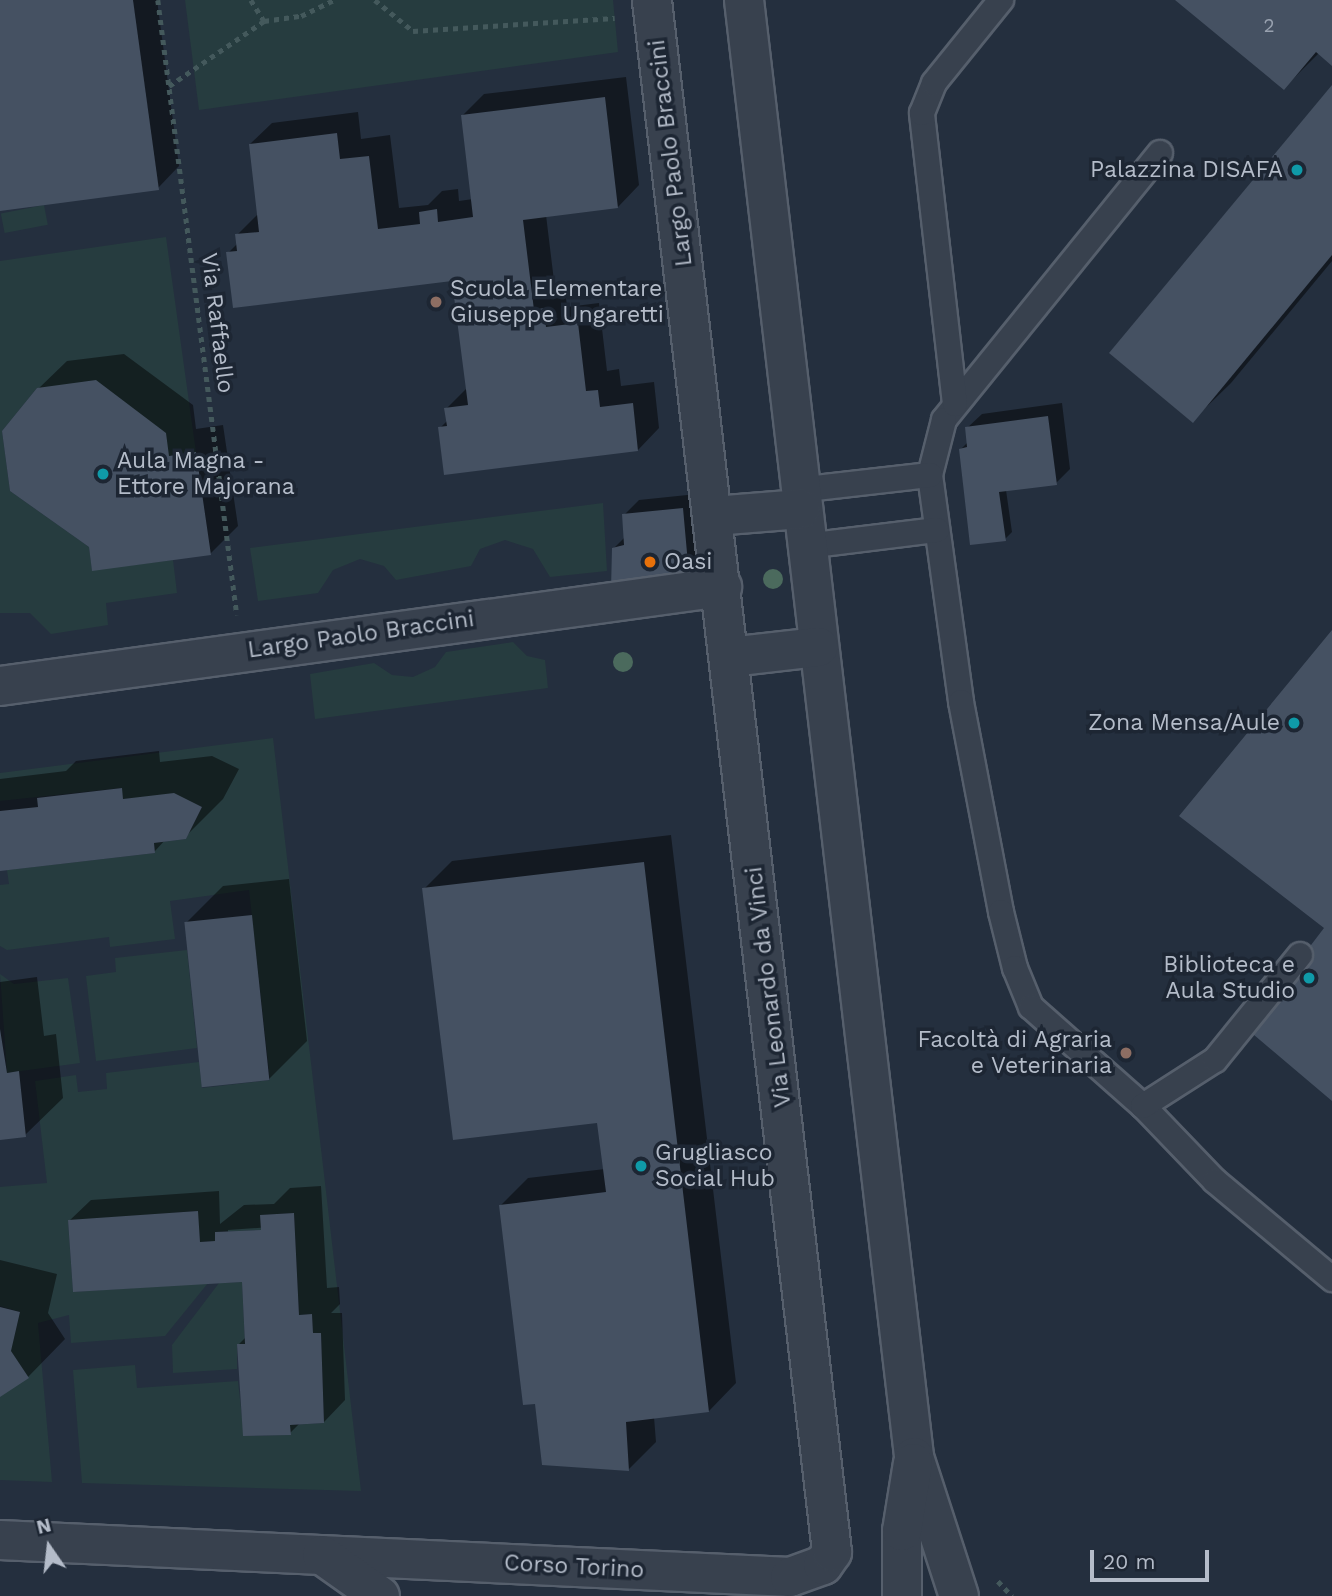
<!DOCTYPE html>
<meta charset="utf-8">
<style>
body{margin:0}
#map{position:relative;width:1332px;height:1596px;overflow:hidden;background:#242f3e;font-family:"Work Sans",sans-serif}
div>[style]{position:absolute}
.green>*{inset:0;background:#263c3f;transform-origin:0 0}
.shadow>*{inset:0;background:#0007}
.building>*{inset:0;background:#455162;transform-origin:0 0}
.path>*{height:4.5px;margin-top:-2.25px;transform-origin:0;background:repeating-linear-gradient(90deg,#44595c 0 5px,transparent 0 10px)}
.roads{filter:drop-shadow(2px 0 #565f6c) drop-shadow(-2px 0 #565f6c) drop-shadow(0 2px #565f6c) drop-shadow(0 -2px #565f6c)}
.lane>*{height:24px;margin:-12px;padding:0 12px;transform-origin:12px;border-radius:12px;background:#38414e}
.street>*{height:38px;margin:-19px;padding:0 19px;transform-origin:19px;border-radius:19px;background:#38414e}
.trees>*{width:20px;height:20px;margin:-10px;border-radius:50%;background:#4b6a5d}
.dots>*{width:19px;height:19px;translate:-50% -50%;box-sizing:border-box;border:4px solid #1d2633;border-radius:50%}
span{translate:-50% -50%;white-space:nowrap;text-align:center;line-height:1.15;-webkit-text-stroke:7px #1d2633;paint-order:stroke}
.number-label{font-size:19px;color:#98a1af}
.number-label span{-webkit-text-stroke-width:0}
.street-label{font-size:23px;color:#b4bcc9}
.poi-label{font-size:23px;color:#b4bcc9}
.right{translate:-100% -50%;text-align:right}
.left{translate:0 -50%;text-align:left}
.north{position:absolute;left:14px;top:1512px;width:70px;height:70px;-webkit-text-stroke:5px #1d2633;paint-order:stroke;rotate:346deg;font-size:19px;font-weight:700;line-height:28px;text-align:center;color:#b4bcc9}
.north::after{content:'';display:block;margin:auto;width:24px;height:32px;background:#b4bcc9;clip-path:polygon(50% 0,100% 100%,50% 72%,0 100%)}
.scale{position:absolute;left:1090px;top:1550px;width:119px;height:32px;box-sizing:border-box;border:4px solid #b4bcc9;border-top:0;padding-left:9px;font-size:21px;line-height:24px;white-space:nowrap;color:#b4bcc9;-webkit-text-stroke:5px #1d2633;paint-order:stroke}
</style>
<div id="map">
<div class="green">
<i style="clip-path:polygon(185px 0,613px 0,618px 52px,199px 110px)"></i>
<i style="left:44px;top:205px;width:20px;height:44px;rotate:79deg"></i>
<i style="clip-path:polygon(166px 237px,196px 452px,169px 456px,37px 388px,2px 431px,10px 491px,89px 547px,92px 570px,173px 560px,177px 593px,106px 603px,108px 625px,51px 634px,30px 613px,0 613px,0 261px)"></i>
<i style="clip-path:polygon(603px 503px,607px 571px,550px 577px,533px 549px,505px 540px,480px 549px,471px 566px,396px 580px,384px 566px,360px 559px,333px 570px,318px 593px,258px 601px,250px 548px)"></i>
<i style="clip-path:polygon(513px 642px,527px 656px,545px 660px,548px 688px,315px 719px,310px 674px,374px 663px,392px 675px,413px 677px,435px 667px,446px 652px)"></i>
<i style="clip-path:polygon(273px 738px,361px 1491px,82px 1483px,73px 1370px,135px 1365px,137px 1388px,238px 1381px,244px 1436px,290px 1435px,290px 1425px,324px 1423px,321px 1334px,313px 1333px,312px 1314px,299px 1315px,294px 1213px,261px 1215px,261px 1230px,215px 1232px,215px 1241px,200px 1242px,197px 1211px,68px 1221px,73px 1292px,208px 1283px,165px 1336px,71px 1343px,69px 1315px,38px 1323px,52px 1482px,0 1480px,0 1397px,20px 1312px,0 1306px,0 1187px,47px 1183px,35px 1081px,76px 1075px,78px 1092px,107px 1089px,106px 1073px,199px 1062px,202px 1088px,270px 1080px,249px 890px,170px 901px,175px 939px,110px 947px,109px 937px,7px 950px,0 946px,0 885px,9px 884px,7px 870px,155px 853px,154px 843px,186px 839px,202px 807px,174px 796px,123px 799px,121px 788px,0 801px,0 773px)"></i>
<i style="clip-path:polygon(187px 950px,197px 1048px,96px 1061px,86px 976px,116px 972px,115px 958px)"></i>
<i style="clip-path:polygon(0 974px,14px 984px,68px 978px,80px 1063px,7px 1073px)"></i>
<i style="clip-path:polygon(242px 1282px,245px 1344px,237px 1344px,237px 1369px,173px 1373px,172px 1345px,219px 1283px)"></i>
</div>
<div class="shadow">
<i style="clip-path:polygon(0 0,157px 0,179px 166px,158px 188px,0 209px)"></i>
<i style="clip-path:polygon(1177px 0,1332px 0,1332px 63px,1319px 53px,1284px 88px)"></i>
<i style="clip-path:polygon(626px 77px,639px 185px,618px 207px,546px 215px,555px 289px,565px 288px,567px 307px,599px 303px,607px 371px,619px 369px,621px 386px,654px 382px,659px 428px,638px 450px,440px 428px,448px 420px,446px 409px,467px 388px,454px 279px,228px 253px,238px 243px,237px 235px,259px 213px,250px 144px,272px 123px,358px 112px,361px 139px,390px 135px,399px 208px,428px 205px,442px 191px,458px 189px,459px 201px,473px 199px,463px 115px,484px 94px)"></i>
<i style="clip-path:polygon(1332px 88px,1332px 261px,1231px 383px,1193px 420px)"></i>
<i style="clip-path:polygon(124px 354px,193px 405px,196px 429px,223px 425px,238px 526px,210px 554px,90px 546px,38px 389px,67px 361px)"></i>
<i style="clip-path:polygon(1062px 403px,1070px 469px,1056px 483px,1006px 490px,1012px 532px,1005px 539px,960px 450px,969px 441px,967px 428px,982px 414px)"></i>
<i style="clip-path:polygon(697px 494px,703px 559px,688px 573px,613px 549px,625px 537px,624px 515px,639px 500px)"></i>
<i style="clip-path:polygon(159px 751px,160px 762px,212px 756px,239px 769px,223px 799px,185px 837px,166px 839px,155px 851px,0 870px,0 779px,66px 771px,76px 761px)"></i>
<i style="clip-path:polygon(671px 835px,736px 1383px,709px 1411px,654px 1417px,656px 1442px,628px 1470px,537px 1402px,500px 1206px,528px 1178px,605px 1169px,599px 1121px,424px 889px,452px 861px)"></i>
<i style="clip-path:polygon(289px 879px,307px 1041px,269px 1079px,185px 924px,223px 886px)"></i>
<i style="clip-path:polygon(37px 977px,44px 1036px,56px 1034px,63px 1098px,25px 1135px,0 1138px,0 982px)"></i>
<i style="clip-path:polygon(evenodd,321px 1186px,327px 1288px,339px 1287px,340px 1304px,331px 1313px,342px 1313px,345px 1400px,324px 1422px,300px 1423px,290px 1433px,238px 1345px,247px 1336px,244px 1280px,69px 1221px,91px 1200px,219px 1191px,220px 1224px,244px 1205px,274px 1204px,290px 1188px,321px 1186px,270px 1227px,270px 1231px,228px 1233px,228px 1230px,270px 1227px)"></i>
<i style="clip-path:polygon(0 1260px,57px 1274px,48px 1313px,65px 1339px,28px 1377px,0 1395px)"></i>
</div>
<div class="building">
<i style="clip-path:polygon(0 0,133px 0,159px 190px,0 211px)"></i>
<i style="clip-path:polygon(1175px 0,1332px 0,1332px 66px,1316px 52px,1284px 90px)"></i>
<i style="clip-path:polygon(1332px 85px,1332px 255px,1193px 423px,1109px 353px)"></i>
<i style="clip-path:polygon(605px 97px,618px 208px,523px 220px,534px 310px,544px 308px,546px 327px,578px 323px,586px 391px,598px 390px,600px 407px,633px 403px,638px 451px,444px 475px,438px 427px,447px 426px,444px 408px,468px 405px,452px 281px,233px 308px,226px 252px,237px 251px,235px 234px,259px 232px,249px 144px,337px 133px,340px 159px,369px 156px,378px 229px,420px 224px,419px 212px,437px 209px,438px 222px,473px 217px,461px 115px)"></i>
<i style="clip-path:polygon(96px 380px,166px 433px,169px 456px,196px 452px,211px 555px,92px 571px,89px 547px,10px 491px,2px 431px,37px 388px)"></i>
<i style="clip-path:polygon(1048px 416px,1057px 485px,999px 492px,1006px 541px,970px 545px,959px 449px,967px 447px,965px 427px)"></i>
<i style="clip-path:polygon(683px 508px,689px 575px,611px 589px,612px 548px,624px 545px,622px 514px)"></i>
<i style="clip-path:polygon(1332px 630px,1332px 1101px,1247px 1029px,1324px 928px,1179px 816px)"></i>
<i style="clip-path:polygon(122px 788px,123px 799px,174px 793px,202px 807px,186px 839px,154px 843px,155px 853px,0 871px,0 811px,38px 807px,37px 798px)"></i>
<i style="clip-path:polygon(644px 862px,709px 1412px,626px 1422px,629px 1471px,542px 1465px,535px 1404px,523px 1405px,499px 1205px,606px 1192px,597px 1123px,453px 1140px,422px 888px)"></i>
<i style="left:252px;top:915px;width:166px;height:68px;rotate:84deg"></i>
<i style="clip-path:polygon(0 1029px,7px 1073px,19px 1071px,26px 1137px,0 1140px)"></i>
<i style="clip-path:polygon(198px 1211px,200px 1242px,215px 1241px,215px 1232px,261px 1230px,260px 1215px,294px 1213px,299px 1315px,312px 1314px,313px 1333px,321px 1333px,324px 1423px,290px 1425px,291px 1435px,243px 1436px,237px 1344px,245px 1344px,242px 1282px,73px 1292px,68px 1220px)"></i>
<i style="clip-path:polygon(0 1307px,20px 1312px,11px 1351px,29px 1378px,0 1397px)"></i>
</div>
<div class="path">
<i style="left:158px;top:0;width:620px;rotate:82.68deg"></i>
<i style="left:251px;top:0;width:25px;rotate:58deg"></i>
<i style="left:264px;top:21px;width:37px;rotate:-8deg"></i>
<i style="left:301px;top:16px;width:37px;rotate:-26deg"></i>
<i style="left:375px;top:0;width:49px;rotate:39.2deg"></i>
<i style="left:413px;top:31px;width:202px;rotate:-3.7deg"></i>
<i style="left:169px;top:86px;width:115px;rotate:-34.4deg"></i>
<i style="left:998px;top:1581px;width:21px;rotate:47deg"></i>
</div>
<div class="roads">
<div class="lane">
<i style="left:1160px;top:153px;width:343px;rotate:129deg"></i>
<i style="left:944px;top:420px;width:57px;rotate:104.3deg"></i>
<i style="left:930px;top:475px;width:229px;rotate:82.2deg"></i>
<i style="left:961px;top:702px;width:214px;rotate:79.2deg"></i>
<i style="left:1001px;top:912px;width:58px;rotate:76deg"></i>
<i style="left:1015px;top:968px;width:42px;rotate:67.7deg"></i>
<i style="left:1031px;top:1007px;width:149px;rotate:41.5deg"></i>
<i style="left:1143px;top:1106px;width:104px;rotate:46.2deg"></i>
<i style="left:1215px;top:1181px;width:153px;rotate:39.9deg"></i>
<i style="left:955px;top:404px;width:293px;rotate:-96.5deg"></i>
<i style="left:922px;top:113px;width:32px;rotate:-68deg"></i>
<i style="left:934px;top:83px;width:107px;rotate:-51.1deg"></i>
<i style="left:798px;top:490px;width:133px;rotate:-6.5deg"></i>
<i style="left:806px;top:546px;width:132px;rotate:-7deg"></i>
<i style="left:1143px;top:1106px;width:85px;rotate:-32.6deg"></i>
<i style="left:1215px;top:1060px;width:135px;rotate:-51deg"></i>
</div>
<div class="street">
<i style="left:744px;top:0;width:1467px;rotate:83.34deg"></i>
<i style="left:914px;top:1457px;width:146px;rotate:72.1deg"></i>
<i style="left:714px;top:516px;width:87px;rotate:-4.6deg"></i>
<i style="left:730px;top:657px;width:89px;rotate:-6.5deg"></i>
<i style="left:0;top:686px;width:729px;rotate:-7.81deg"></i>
<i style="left:0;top:1540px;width:791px;rotate:2.68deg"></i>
<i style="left:790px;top:1577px;width:35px;rotate:-20deg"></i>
<i style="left:823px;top:1565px;width:16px;rotate:-55deg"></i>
<i style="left:832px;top:1552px;width:1562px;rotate:-96.62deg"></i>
<i style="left:322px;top:1555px;width:71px;rotate:35.3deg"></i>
<i style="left:902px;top:1596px;width:65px;rotate:-90deg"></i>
<i style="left:902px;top:1531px;width:69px;rotate:-80.8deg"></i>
</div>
</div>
<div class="trees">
<i style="left:773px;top:579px"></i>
<i style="left:623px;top:662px"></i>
</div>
<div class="dots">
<i style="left:1297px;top:170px;background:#0f9aa8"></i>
<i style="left:436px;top:302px;background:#8d6e63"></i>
<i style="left:103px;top:474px;background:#0f9aa8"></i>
<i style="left:650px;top:562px;background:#e8710a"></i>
<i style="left:1294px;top:723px;background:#0f9aa8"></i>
<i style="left:1309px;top:978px;background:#0f9aa8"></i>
<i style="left:1126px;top:1053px;background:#8d6e63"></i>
<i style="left:641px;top:1166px;background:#0f9aa8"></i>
</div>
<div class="number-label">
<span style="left:1269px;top:26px">2</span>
</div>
<div class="street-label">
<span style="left:671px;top:153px;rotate:-97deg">Largo Paolo Braccini</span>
<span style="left:217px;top:323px;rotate:83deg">Via Raffaello</span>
<span style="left:361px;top:635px;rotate:-8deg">Largo Paolo Braccini</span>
<span style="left:769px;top:987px;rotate:-97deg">Via Leonardo da Vinci</span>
<span style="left:574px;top:1567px;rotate:3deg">Corso Torino</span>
</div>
<div class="poi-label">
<span class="right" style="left:1283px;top:170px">Palazzina DISAFA</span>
<span class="left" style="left:450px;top:302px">Scuola Elementare<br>Giuseppe Ungaretti</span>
<span class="left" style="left:117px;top:474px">Aula Magna -<br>Ettore Majorana</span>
<span class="left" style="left:664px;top:562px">Oasi</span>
<span class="right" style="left:1280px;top:723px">Zona Mensa/Aule</span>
<span class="right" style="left:1295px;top:978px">Biblioteca e<br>Aula Studio</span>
<span class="right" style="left:1112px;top:1053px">Facoltà di Agraria<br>e Veterinaria</span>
<span class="left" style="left:655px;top:1166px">Grugliasco<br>Social Hub</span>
</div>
<div class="north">N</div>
<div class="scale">20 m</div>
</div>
